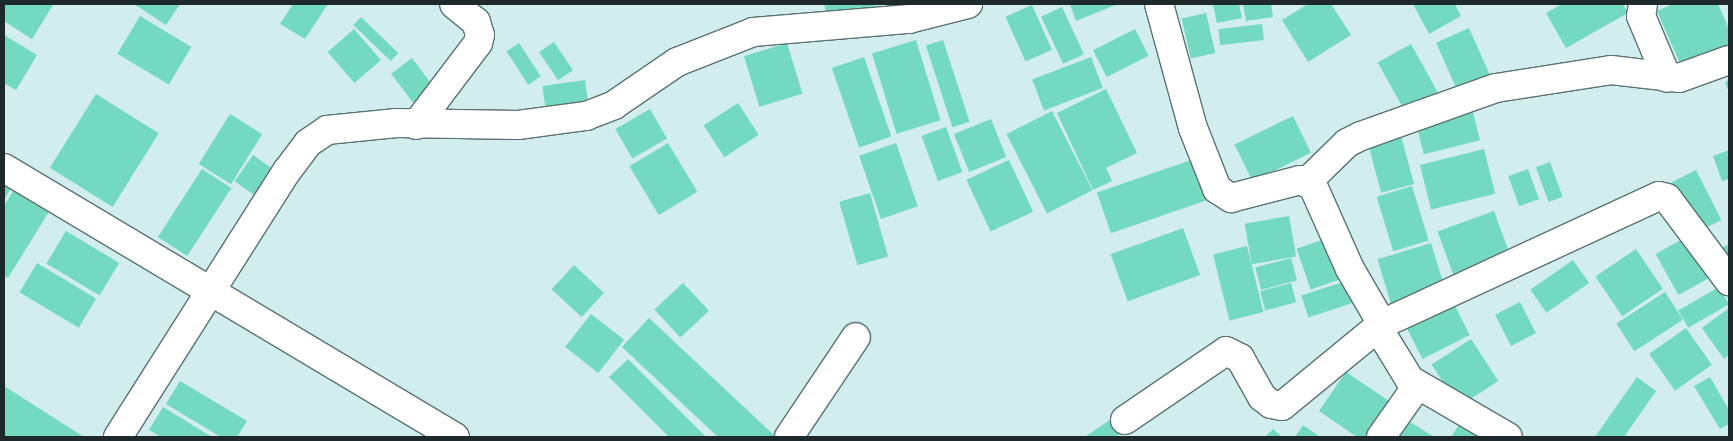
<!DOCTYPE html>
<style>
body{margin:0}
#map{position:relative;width:1733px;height:441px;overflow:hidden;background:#d1edee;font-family:Ubuntu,sans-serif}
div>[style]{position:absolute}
.building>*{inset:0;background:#73d9c0;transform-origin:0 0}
.roads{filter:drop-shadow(1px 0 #5a7274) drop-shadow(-1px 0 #5a7274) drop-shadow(0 1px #5a7274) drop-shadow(0 -1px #5a7274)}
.street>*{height:28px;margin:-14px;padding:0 14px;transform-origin:14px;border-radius:14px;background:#fff}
span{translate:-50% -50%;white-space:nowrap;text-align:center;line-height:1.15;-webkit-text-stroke:5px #d1edee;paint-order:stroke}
.frame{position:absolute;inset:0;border:5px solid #1e2929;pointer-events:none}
</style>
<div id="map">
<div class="building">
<i style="clip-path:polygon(4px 4px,51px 4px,53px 5px,32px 39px,4px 21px)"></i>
<i style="clip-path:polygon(134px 4px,180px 4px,166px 25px)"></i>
<i style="clip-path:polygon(293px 4px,328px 4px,305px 39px,280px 24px)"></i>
<i style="clip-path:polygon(824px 4px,874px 4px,875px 8px,828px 19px)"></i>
<i style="clip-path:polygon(887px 4px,927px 4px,889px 16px)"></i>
<i style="clip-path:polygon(1070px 4px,1118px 4px,1076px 21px)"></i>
<i style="clip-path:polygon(1213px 4px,1239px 4px,1242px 18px,1217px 23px)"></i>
<i style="clip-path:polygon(1243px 4px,1271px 4px,1273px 17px,1246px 21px)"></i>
<i style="clip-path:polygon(1308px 4px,1331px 4px,1351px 35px,1308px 62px,1282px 20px)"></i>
<i style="clip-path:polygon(1413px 4px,1455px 4px,1461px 16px,1429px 34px)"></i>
<i style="clip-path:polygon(1562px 4px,1623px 4px,1628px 13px,1566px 48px,1546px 13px)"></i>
<i style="clip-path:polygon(1673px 4px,1718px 4px,1729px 29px,1729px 48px,1682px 68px,1657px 11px)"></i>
<i style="left:1032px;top:5px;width:49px;height:29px;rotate:66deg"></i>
<i style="left:1062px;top:7px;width:52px;height:23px;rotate:65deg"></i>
<i style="left:1206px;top:13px;width:41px;height:25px;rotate:77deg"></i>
<i style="left:140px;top:16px;width:60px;height:44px;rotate:31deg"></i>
<i style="left:361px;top:17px;width:52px;height:11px;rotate:44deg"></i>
<i style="left:1262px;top:24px;width:16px;height:44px;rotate:83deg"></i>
<i style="left:1469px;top:28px;width:56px;height:36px;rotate:66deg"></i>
<i style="left:354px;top:29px;width:41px;height:35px;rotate:49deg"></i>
<i style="left:1135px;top:29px;width:30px;height:47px;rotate:63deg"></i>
<i style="clip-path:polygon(4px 35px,37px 55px,16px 90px,4px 83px)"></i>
<i style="left:916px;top:40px;width:84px;height:46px;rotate:73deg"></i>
<i style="left:943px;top:40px;width:86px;height:18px;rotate:72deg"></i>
<i style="left:554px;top:42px;width:34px;height:18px;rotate:56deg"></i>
<i style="left:519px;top:43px;width:40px;height:15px;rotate:57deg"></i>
<i style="left:787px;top:43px;width:53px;height:45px;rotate:73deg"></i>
<i style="left:1411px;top:44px;width:55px;height:38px;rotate:61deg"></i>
<i style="left:864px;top:57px;width:84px;height:34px;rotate:71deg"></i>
<i style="left:1091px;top:57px;width:33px;height:63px;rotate:69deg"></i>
<i style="left:412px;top:58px;width:36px;height:26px;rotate:53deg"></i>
<i style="left:585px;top:80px;width:29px;height:43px;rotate:82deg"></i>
<i style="clip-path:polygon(1729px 80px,1729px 93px,1725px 82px)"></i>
<i style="clip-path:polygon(1106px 89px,1137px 153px,1106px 168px,1112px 181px,1093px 190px,1057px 113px)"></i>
<i style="left:96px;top:94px;width:74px;height:87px;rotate:32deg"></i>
<i style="left:738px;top:103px;width:38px;height:41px;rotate:57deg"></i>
<i style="left:650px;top:109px;width:34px;height:40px;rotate:60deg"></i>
<i style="left:1052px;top:111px;width:89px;height:51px;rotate:63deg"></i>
<i style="left:1473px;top:112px;width:29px;height:58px;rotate:76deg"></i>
<i style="left:230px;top:114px;width:38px;height:59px;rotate:32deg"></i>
<i style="left:1293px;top:116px;width:41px;height:65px;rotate:64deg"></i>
<i style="left:991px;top:119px;width:41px;height:40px;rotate:68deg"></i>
<i style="left:946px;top:127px;width:48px;height:26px;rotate:70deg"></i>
<i style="left:1399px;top:128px;width:58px;height:34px;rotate:75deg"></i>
<i style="left:668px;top:143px;width:57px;height:45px;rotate:59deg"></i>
<i style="left:896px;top:143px;width:67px;height:39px;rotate:71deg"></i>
<i style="left:1484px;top:149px;width:46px;height:66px;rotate:76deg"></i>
<i style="clip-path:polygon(1729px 150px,1729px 179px,1722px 181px,1713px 156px)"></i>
<i style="left:253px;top:155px;width:33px;height:32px;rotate:35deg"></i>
<i style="left:1200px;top:157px;width:43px;height:109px;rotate:71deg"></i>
<i style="left:1009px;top:160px;width:57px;height:47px;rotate:65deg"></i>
<i style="left:1550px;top:162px;width:37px;height:15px;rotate:70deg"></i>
<i style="left:202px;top:169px;width:35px;height:81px;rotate:33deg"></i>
<i style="left:1528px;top:169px;width:32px;height:21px;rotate:70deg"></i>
<i style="left:1696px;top:170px;width:56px;height:28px;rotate:63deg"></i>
<i style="clip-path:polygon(4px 176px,14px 183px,4px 200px)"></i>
<i style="left:1412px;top:186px;width:57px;height:37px;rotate:73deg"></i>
<i style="clip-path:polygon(15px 188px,50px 210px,8px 278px,4px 275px,4px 206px)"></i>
<i style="left:870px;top:193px;width:66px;height:32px;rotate:74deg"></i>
<i style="left:1494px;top:211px;width:51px;height:60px;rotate:70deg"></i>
<i style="left:1289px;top:216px;width:41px;height:45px;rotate:80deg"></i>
<i style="left:1183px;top:228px;width:50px;height:77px;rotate:70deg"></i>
<i style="left:66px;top:231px;width:62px;height:38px;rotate:31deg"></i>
<i style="left:1688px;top:236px;width:47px;height:37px;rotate:61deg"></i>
<i style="left:1325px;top:239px;width:43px;height:30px;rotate:71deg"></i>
<i style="left:1431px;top:243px;width:47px;height:56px;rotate:73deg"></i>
<i style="clip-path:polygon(1729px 244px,1729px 265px,1720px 249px)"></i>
<i style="left:1247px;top:246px;width:68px;height:35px;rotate:76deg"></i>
<i style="left:1636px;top:249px;width:48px;height:49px;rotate:56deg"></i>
<i style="left:1291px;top:258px;width:23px;height:37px;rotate:75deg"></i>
<i style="left:1573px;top:260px;width:28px;height:52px;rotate:55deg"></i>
<i style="left:37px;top:263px;width:69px;height:34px;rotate:31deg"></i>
<i style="left:574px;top:265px;width:41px;height:33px;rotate:43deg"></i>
<i style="left:1346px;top:281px;width:23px;height:47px;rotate:72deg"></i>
<i style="left:683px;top:283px;width:38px;height:39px;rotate:47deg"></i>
<i style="left:1291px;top:283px;width:20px;height:32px;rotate:75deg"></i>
<i style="left:1719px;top:287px;width:20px;height:47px;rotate:60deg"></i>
<i style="left:1665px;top:292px;width:33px;height:58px;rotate:57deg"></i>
<i style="left:1453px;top:302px;width:37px;height:53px;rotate:63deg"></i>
<i style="left:1520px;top:302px;width:35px;height:28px;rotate:63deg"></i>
<i style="clip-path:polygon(1729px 308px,1729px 355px,1724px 359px,1702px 328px)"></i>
<i style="left:591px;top:314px;width:42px;height:42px;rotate:38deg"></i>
<i style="clip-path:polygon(649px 318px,776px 437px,718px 437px,622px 347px)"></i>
<i style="left:1686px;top:328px;width:45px;height:45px;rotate:55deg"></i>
<i style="left:1471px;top:339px;width:50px;height:47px;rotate:57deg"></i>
<i style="clip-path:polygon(628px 359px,706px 437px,669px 437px,609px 377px)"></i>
<i style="clip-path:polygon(1346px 372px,1395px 405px,1373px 437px,1357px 437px,1319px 411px)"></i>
<i style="clip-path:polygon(1637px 377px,1656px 391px,1624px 437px,1595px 437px)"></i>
<i style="clip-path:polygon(1710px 377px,1729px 410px,1729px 424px,1720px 429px,1694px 386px)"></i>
<i style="clip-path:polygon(180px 381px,247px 421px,237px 437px,221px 437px,166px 404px)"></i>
<i style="clip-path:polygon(4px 386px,84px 437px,4px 437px)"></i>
<i style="clip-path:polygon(163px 407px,212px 437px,161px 437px,149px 430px)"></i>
<i style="clip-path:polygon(1111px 419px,1121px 434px,1115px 437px,1085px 437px)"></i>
<i style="clip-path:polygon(1410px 422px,1434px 437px,1400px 437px)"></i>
<i style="clip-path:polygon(1303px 425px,1320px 437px,1295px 437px)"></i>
<i style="clip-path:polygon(1459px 425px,1480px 437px,1451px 437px)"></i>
<i style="clip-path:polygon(1273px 429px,1282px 437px,1265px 437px)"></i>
</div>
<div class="roads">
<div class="street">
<i style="left:1159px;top:4px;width:129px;rotate:74.7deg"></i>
<i style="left:1193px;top:128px;width:66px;rotate:68.5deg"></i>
<i style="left:1217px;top:189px;width:17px;rotate:33deg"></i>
<i style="left:1231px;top:198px;width:71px;rotate:-14.6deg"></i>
<i style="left:1300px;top:180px;width:14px;rotate:25deg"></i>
<i style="left:1313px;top:186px;width:91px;rotate:66deg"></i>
<i style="left:1350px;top:269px;width:64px;rotate:59.8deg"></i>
<i style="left:1382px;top:324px;width:12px;rotate:85deg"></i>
<i style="left:1383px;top:336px;width:52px;rotate:58.5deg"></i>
<i style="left:1410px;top:380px;width:113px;rotate:30.2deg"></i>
<i style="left:1643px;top:4px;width:12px;rotate:99deg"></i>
<i style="left:1641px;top:16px;width:67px;rotate:67.2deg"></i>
<i style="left:416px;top:125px;width:103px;rotate:-52.9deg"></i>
<i style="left:478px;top:43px;width:8px;rotate:-76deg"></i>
<i style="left:480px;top:35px;width:14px;rotate:-107deg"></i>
<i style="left:476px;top:22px;width:28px;rotate:-141deg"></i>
<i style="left:4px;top:168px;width:525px;rotate:30.81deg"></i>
<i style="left:1307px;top:182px;width:56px;rotate:-44.3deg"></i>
<i style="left:1347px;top:143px;width:16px;rotate:-27deg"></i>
<i style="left:1361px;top:136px;width:143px;rotate:-19.6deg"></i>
<i style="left:1496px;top:88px;width:116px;rotate:-8.9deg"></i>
<i style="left:1611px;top:70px;width:68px;rotate:6.7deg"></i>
<i style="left:1679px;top:78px;width:53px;rotate:-19.8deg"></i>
<i style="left:1125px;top:420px;width:122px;rotate:-34.3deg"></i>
<i style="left:1226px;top:351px;width:16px;rotate:27deg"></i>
<i style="left:1240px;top:358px;width:45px;rotate:60.6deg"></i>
<i style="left:1262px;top:397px;width:11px;rotate:38deg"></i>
<i style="left:1271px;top:404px;width:11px;rotate:10deg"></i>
<i style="left:1282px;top:406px;width:129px;rotate:-39.4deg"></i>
<i style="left:1382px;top:324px;width:305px;rotate:-24.8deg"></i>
<i style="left:1659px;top:196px;width:8px;rotate:14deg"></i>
<i style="left:1667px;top:198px;width:104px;rotate:53.2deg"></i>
<i style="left:118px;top:437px;width:315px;rotate:-57.6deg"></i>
<i style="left:287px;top:171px;width:35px;rotate:-53deg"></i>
<i style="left:308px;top:143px;width:23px;rotate:-34deg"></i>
<i style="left:327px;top:130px;width:70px;rotate:-5.7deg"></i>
<i style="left:397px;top:123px;width:121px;rotate:0.9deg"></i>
<i style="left:518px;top:125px;width:69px;rotate:-7.5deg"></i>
<i style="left:586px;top:116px;width:30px;rotate:-21deg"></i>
<i style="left:614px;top:105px;width:76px;rotate:-34.3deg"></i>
<i style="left:677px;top:62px;width:82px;rotate:-21.5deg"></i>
<i style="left:753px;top:32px;width:157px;rotate:-4.8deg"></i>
<i style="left:909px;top:19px;width:61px;rotate:-14.3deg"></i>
<i style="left:789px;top:437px;width:120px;rotate:-56.2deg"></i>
<i style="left:1381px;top:437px;width:62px;rotate:-54.8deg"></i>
</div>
</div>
<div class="frame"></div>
</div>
